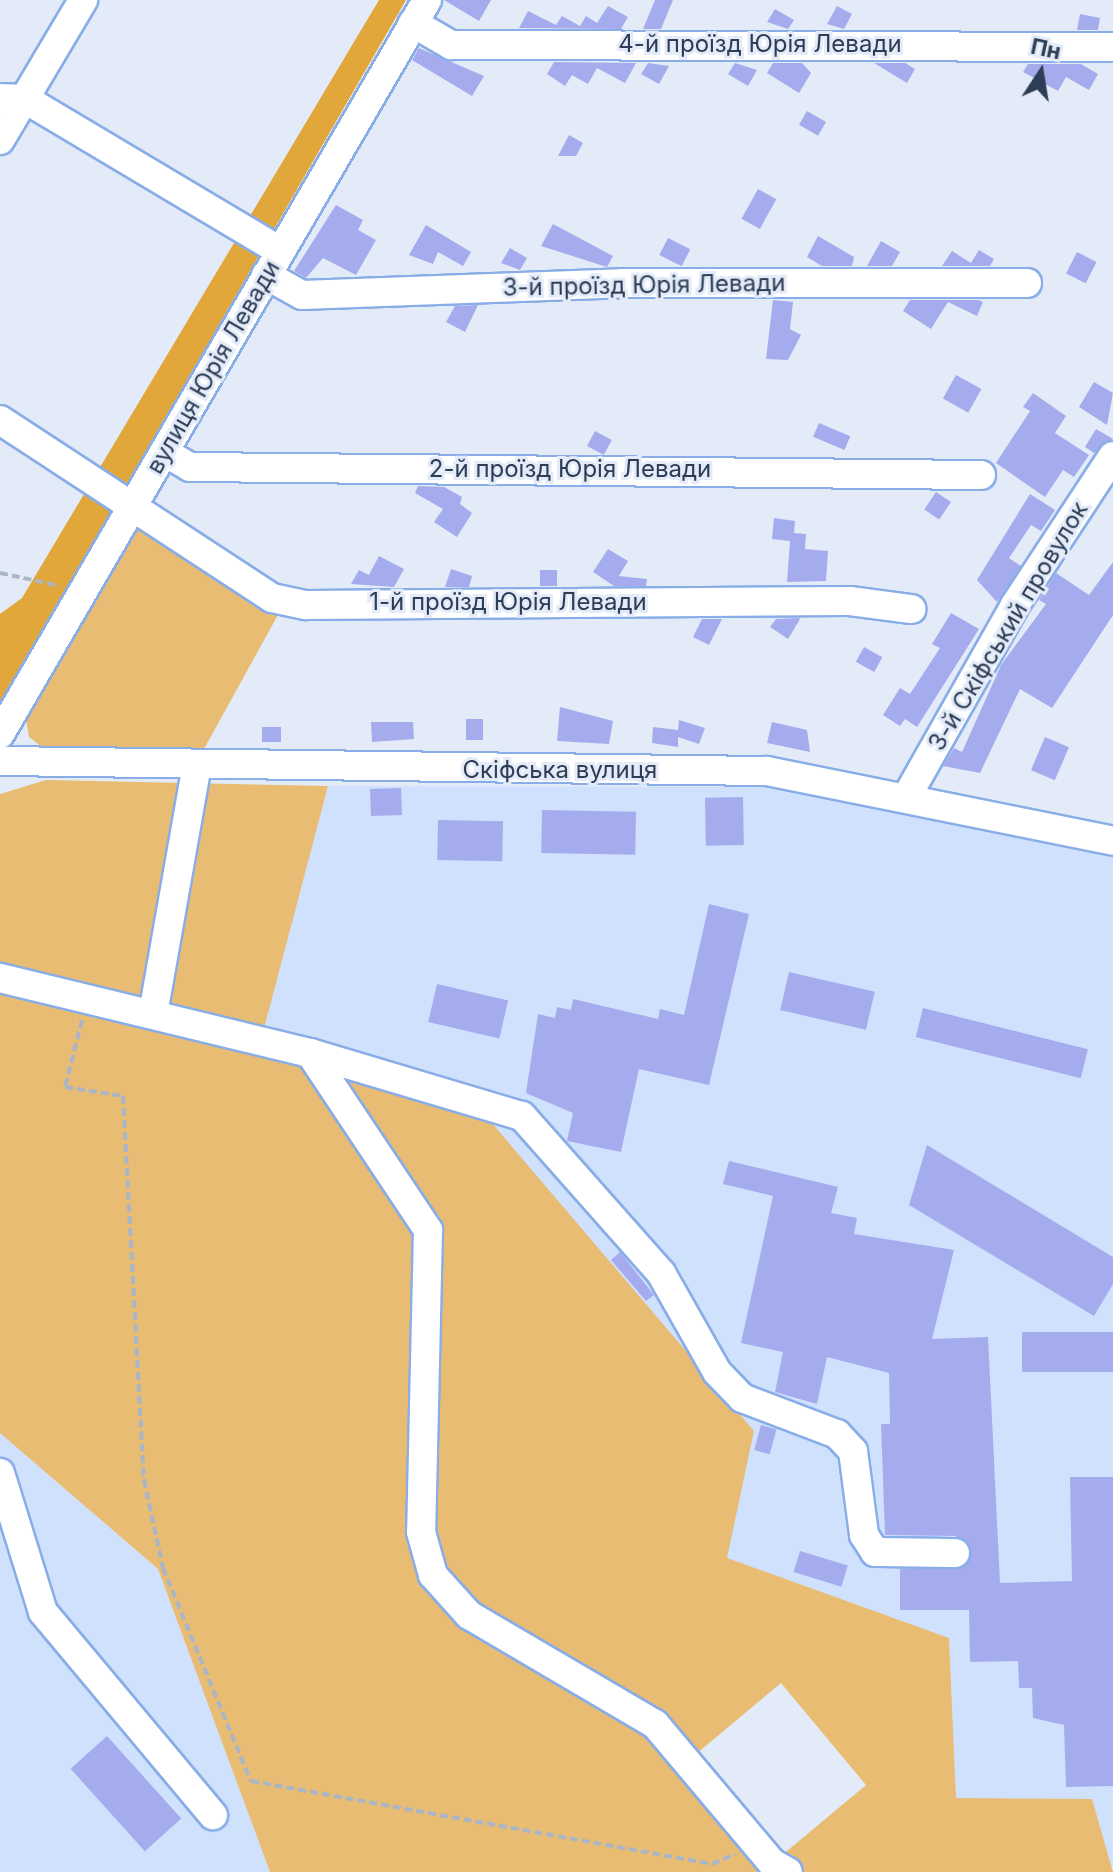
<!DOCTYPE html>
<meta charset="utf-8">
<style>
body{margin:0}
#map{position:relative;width:1113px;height:1872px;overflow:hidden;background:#e3ebf8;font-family:Inter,sans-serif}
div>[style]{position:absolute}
.built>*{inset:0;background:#cfe1fc}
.green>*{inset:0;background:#e8bc73}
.forest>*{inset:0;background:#e1a73a}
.building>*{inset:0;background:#a5acee;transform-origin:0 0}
.path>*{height:4px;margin-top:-2px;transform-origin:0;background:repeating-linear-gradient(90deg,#aab5c5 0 8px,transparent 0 12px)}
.roads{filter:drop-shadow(2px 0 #88ade7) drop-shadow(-2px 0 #88ade7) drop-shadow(0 2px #88ade7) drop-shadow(0 -2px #88ade7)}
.minor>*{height:28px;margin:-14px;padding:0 14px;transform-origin:14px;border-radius:14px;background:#fff}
span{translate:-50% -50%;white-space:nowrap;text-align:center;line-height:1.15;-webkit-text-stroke:6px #e3ebf8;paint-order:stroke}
.street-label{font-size:24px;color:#2d3d55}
.north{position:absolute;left:1001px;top:32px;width:80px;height:80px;-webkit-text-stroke:6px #e3ebf8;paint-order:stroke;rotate:12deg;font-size:22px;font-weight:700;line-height:32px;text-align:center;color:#2d3d55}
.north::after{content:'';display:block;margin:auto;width:28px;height:36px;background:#2d3d55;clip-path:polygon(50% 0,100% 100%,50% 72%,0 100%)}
</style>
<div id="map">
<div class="built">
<i style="clip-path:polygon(328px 786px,783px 787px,1113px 853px,1113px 1866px,1107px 1866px,1092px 1799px,956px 1799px,949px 1638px,726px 1558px,754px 1431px,260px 1040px)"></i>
<i style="clip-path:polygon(0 1433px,158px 1569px,270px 1872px,0 1872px)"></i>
</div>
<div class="green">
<i style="clip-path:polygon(133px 523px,279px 613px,199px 758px,50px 753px,29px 737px,25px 714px)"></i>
<i style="clip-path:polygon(evenodd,46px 780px,328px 786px,261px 1040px,468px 1095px,754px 1431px,727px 1558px,949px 1638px,956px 1798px,1092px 1799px,1113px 1872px,270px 1872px,158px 1569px,0 1433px,0 794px,46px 780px,781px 1683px,866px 1785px,781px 1856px,696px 1754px,781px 1683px)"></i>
</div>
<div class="forest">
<i style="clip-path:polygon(379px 0,406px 0,0 705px,0 614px,22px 598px)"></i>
</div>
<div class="building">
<i style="clip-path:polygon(444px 0,491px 0,479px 21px)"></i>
<i style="clip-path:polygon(655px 0,673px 0,661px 29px,643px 29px)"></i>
<i style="clip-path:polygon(608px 6px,628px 17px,621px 29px,519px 28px,528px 11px,556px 25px,562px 16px,580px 26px,586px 16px,597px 23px)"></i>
<i style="clip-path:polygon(837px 6px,852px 14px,844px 29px,827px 24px)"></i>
<i style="clip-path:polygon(775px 9px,794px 20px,788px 29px,767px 22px)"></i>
<i style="clip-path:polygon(1080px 14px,1100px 18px,1098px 30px,1077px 30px)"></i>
<i style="clip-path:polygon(419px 48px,484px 76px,472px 96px,412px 60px)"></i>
<i style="clip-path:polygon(554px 62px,634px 63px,636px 63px,625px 83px,597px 68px,588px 84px,572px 75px,565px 86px,547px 74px)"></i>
<i style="clip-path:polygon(648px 63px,669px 66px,659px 84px,641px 74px)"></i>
<i style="clip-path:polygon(735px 63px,757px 70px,748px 86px,728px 74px)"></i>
<i style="clip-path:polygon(773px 63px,802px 63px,811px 73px,799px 93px,767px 73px)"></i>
<i style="clip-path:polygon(874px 63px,905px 63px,915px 69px,907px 83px)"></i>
<i style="clip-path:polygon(1028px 64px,1081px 64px,1098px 74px,1089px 90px,1066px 77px,1058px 91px,1023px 72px)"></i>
<i style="left:807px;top:111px;width:22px;height:16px;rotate:30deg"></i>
<i style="clip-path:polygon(569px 135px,583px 143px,576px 156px,558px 156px)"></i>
<i style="left:758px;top:189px;width:21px;height:34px;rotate:29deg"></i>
<i style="clip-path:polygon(336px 205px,363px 220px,358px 230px,376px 240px,356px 275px,323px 258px,306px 278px,294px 271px)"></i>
<i style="clip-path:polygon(553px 224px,613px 256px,607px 267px,541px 246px)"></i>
<i style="clip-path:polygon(426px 225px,471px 252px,463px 266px,438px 252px,433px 264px,409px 255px)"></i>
<i style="clip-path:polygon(818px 236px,854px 257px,852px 266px,822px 266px,807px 257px)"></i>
<i style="left:668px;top:238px;width:25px;height:19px;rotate:27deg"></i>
<i style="clip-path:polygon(881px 241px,900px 252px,892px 266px,867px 266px)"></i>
<i style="clip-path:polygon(510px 248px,527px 258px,520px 270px,501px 263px)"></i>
<i style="clip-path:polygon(979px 250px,994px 259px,990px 266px,942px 266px,952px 251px,971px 263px)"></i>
<i style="left:1077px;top:252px;width:22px;height:24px;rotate:27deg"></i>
<i style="clip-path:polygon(773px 300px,793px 302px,790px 329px,801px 335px,788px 360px,766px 359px)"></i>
<i style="clip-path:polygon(910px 300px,979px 300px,983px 302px,977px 316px,948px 302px,931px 329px,903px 311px)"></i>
<i style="clip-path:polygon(478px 305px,465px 332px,446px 322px,455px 306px)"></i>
<i style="left:956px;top:375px;width:29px;height:27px;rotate:29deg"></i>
<i style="clip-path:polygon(1094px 382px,1113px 393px,1107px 425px,1079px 407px)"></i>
<i style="clip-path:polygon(1033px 393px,1066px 416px,1055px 433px,1089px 455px,1074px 477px,1063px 470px,1045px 497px,996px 463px,1030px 411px,1023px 407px)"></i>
<i style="left:819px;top:423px;width:34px;height:15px;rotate:23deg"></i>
<i style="clip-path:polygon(1096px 429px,1113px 439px,1094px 453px,1085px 447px)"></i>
<i style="left:595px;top:431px;width:19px;height:17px;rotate:28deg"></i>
<i style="clip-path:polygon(418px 486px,444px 487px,462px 497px,460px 504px,472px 513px,457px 537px,434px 522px,443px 509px,415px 493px)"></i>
<i style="left:936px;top:492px;width:18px;height:21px;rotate:34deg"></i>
<i style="clip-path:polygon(1030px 494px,1055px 510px,1041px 531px,1031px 525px,1009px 558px,1021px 566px,997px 602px,977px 580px)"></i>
<i style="clip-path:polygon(774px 518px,795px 521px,794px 533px,806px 534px,805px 549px,828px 551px,826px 581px,787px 582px,790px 541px,772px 539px)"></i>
<i style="clip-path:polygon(608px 549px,628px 561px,619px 576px,647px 579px,646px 586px,614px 586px,593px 572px)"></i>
<i style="clip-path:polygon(379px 556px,404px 569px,394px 587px,351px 584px,359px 570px,369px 575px)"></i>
<i style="clip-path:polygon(1113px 562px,1113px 615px,1052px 708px,1020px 689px,980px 773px,943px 766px,954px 748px,962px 752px,1001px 665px,1046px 604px,1039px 600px,1056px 573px,1089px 595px)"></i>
<i style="clip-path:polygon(451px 569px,472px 576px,469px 587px,445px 587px)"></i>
<i style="left:540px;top:570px;width:17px;height:16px"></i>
<i style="clip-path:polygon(951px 613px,979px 629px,917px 727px,905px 719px,900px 726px,883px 715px,900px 688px,910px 694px,940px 648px,932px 644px)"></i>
<i style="clip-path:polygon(702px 619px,722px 619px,709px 645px,693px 637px)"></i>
<i style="clip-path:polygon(776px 619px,799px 618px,800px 619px,788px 639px,770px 627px)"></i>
<i style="left:864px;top:647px;width:21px;height:17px;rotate:29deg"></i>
<i style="clip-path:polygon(560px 707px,613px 721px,609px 744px,557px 741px)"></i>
<i style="left:466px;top:719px;width:17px;height:21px"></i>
<i style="clip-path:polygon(679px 720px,705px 728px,699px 744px,678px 737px,678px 747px,652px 743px,653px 727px,678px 730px)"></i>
<i style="clip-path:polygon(371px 722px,413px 722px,414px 739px,372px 742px)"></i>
<i style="clip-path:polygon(772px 722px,807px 730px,810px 752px,767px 743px)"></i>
<i style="left:262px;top:727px;width:19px;height:15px"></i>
<i style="left:1045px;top:737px;width:26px;height:36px;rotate:23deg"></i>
<i style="left:401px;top:788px;width:27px;height:31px;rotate:88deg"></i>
<i style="left:743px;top:797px;width:48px;height:38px;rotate:89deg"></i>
<i style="left:542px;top:810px;width:94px;height:43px;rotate:1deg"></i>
<i style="left:438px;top:820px;width:65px;height:40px;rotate:1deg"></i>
<i style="clip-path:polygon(709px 904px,749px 914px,709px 1085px,639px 1069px,621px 1152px,567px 1141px,573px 1113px,526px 1093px,538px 1014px,555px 1018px,557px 1007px,571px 1010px,573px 999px,658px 1019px,660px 1009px,684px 1015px)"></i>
<i style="left:789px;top:972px;width:88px;height:39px;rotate:13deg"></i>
<i style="left:437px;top:984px;width:73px;height:39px;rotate:13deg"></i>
<i style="left:923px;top:1008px;width:170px;height:30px;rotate:14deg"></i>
<i style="clip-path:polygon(927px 1145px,1113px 1257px,1113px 1284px,1094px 1316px,909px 1205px)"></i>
<i style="clip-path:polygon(729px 1161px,838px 1187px,831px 1213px,857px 1218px,854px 1234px,954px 1250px,932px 1339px,988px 1337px,1000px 1583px,1072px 1581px,1070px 1477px,1113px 1477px,1113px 1786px,1066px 1787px,1064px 1725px,1033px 1718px,1032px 1688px,1019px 1688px,1018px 1661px,970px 1662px,969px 1610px,900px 1610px,900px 1569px,963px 1568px,970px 1545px,955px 1536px,885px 1535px,881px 1424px,890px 1424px,889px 1373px,827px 1357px,817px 1404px,775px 1392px,783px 1352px,741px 1343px,773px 1196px,723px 1184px)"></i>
<i style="clip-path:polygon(620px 1252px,654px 1295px,646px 1301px,611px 1260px)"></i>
<i style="left:1113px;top:1332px;width:40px;height:91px;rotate:90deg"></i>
<i style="left:761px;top:1425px;width:16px;height:26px;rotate:15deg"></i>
<i style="left:800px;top:1551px;width:50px;height:22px;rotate:17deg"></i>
<i style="left:107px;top:1736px;width:111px;height:49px;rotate:48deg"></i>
</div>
<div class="path">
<i style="left:0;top:573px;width:61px;rotate:12.2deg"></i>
<i style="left:82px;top:1020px;width:69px;rotate:104.2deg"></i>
<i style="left:65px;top:1087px;width:59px;rotate:8.8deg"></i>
<i style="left:123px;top:1096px;width:385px;rotate:86.9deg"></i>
<i style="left:144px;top:1480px;width:90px;rotate:77.8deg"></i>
<i style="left:163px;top:1568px;width:230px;rotate:67.6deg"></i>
<i style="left:251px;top:1781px;width:468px;rotate:10.2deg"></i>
<i style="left:712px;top:1864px;width:25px;rotate:-23deg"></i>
</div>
<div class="roads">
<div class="minor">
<i style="left:413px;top:23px;width:44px;rotate:30.1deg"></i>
<i style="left:451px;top:45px;width:662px;rotate:0.17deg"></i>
<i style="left:0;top:98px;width:25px;rotate:2deg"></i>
<i style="left:25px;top:99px;width:297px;rotate:30.8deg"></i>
<i style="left:0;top:140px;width:163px;rotate:-59.3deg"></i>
<i style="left:266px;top:275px;width:41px;rotate:29.1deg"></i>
<i style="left:302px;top:295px;width:320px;rotate:-2.1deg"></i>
<i style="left:622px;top:283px;width:405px"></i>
<i style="left:0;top:420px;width:325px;rotate:33.2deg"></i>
<i style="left:272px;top:598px;width:35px;rotate:12deg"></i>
<i style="left:306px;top:605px;width:544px;rotate:-0.42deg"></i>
<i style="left:850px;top:601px;width:62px;rotate:7.5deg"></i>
<i style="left:164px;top:452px;width:30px;rotate:30deg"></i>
<i style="left:190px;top:467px;width:791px;rotate:0.58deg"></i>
<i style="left:0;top:734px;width:849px;rotate:-59.81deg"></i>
<i style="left:0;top:761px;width:767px;rotate:0.75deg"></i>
<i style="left:767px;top:771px;width:353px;rotate:11.4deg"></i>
<i style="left:906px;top:798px;width:222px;rotate:-60.5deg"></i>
<i style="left:1015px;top:605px;width:178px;rotate:-56.7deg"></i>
<i style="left:0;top:978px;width:319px;rotate:13.6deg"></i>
<i style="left:310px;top:1053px;width:221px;rotate:16.6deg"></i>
<i style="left:522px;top:1116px;width:210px;rotate:48.5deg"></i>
<i style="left:661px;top:1273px;width:114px;rotate:60.5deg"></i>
<i style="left:717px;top:1372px;width:36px;rotate:46deg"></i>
<i style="left:742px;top:1398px;width:102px;rotate:20.8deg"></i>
<i style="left:837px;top:1434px;width:23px;rotate:47deg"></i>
<i style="left:853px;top:1451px;width:85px;rotate:82.5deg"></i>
<i style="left:864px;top:1535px;width:20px;rotate:57deg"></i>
<i style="left:875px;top:1552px;width:80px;rotate:0.7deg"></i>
<i style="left:153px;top:1014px;width:249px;rotate:-80deg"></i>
<i style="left:310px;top:1053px;width:213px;rotate:56.3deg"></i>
<i style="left:428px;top:1230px;width:302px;rotate:91.3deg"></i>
<i style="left:421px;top:1532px;width:45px;rotate:74.4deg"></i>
<i style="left:433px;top:1575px;width:54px;rotate:48deg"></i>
<i style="left:469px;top:1615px;width:216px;rotate:30.4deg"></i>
<i style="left:655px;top:1724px;width:182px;rotate:49.9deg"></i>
<i style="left:772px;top:1863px;width:18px;rotate:29deg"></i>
<i style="left:0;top:1473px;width:145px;rotate:72.8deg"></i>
<i style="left:43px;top:1612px;width:265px;rotate:50.1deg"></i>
</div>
</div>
<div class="street-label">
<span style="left:760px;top:44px">4-й проїзд Юрія Левади</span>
<span style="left:644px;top:285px;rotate:-1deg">3-й проїзд Юрія Левади</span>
<span style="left:213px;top:367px;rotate:-60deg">вулиця Юрія Левади</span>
<span style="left:570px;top:469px">2-й проїзд Юрія Левади</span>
<span style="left:508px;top:602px">1-й проїзд Юрія Левади</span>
<span style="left:1008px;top:626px;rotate:-59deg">3-й Скіфський провулок</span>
<span style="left:560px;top:770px">Скіфська вулиця</span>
</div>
<div class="north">Пн</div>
</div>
